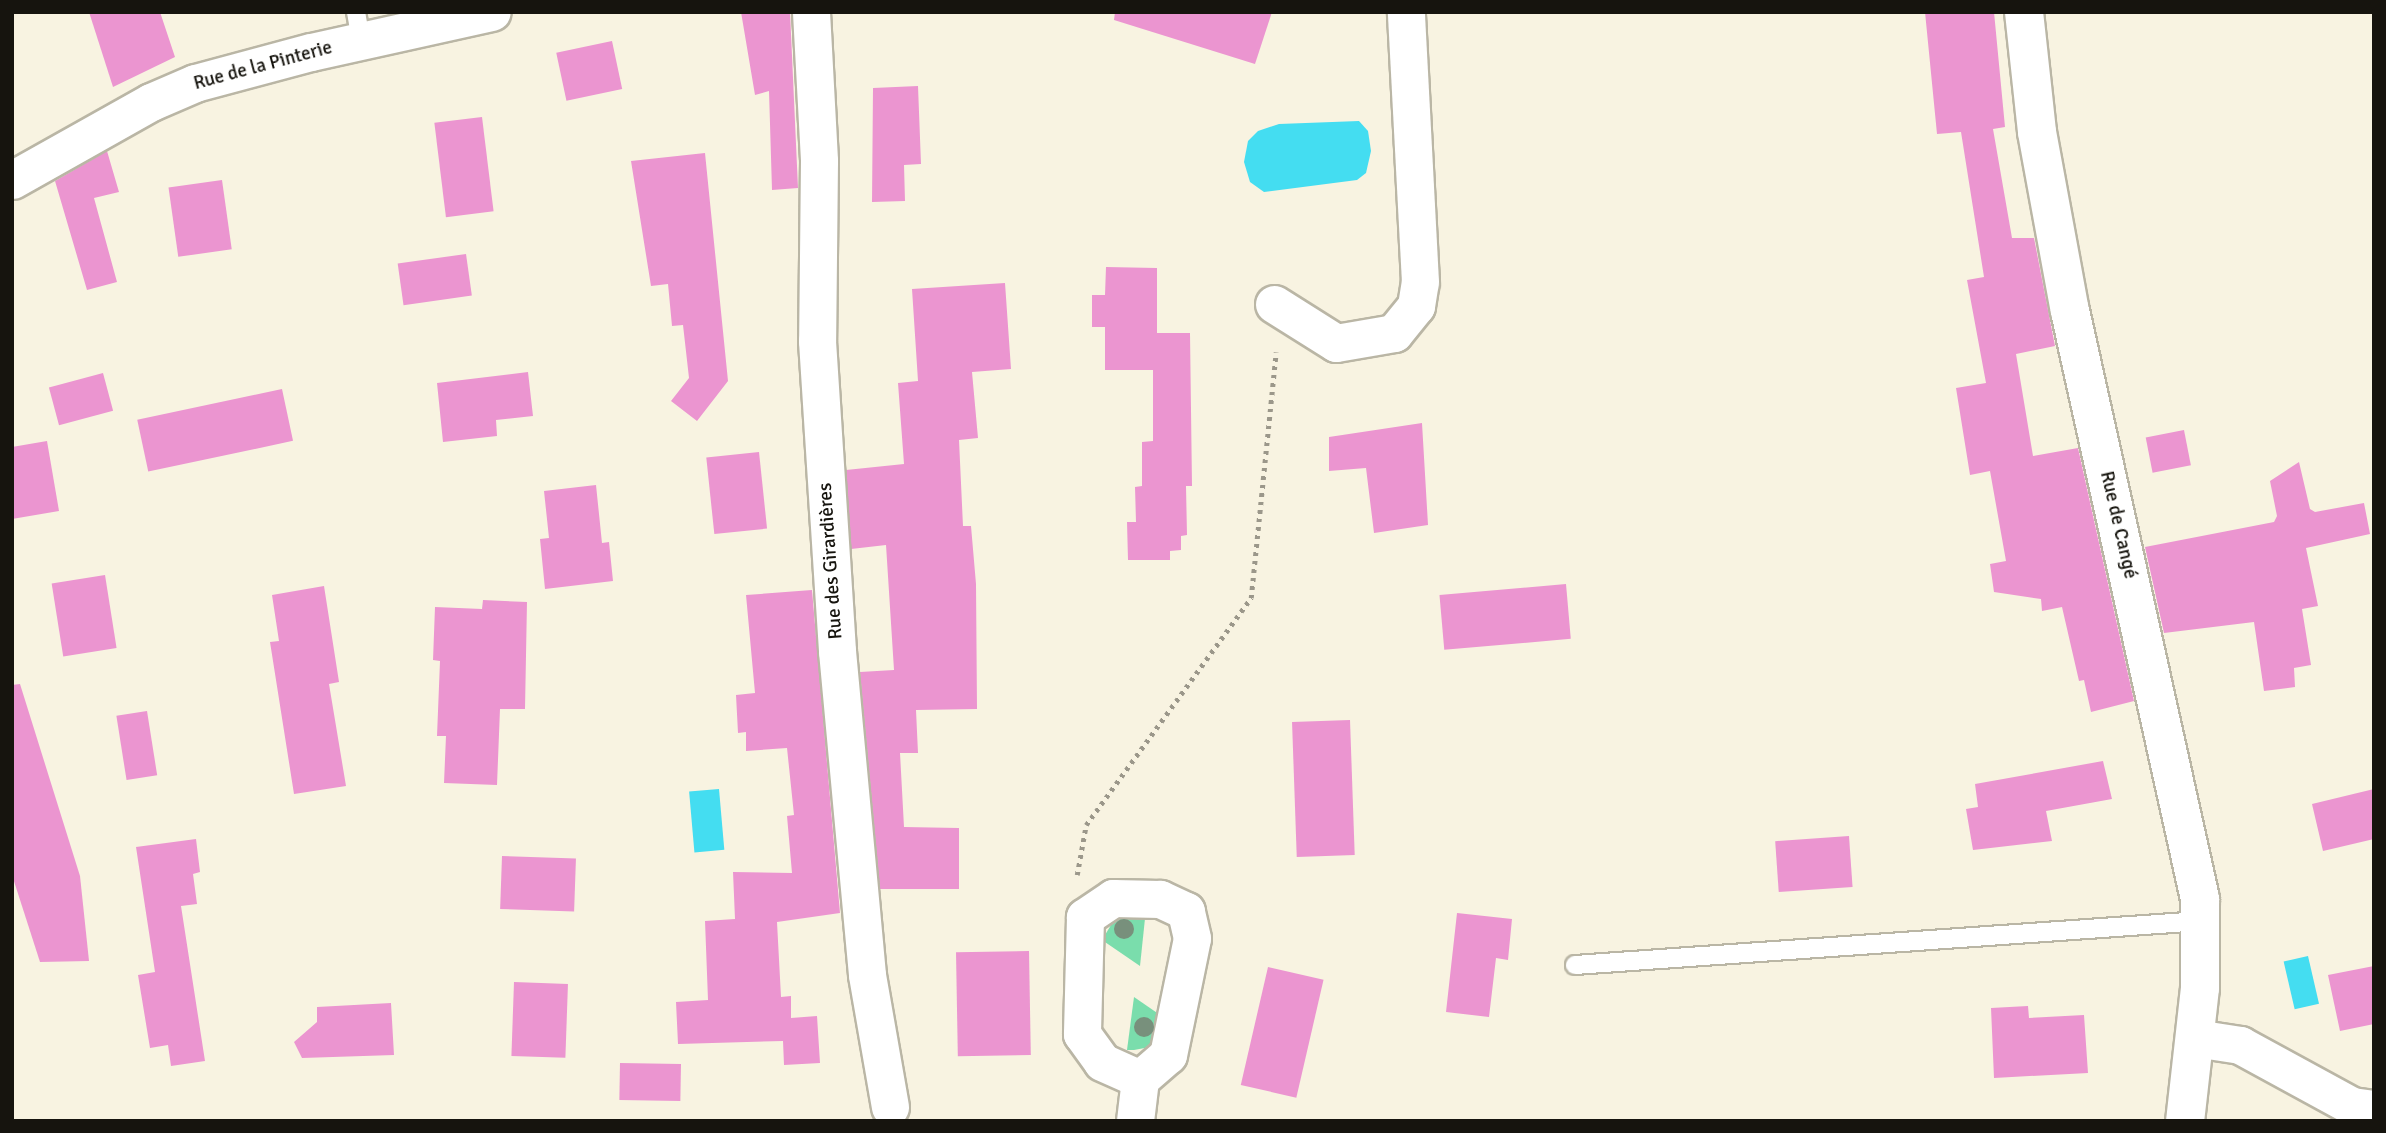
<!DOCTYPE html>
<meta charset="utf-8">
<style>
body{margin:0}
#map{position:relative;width:2386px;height:1133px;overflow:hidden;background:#f8f3e1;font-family:Signika,sans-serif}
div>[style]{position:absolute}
.green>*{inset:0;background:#7addac}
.water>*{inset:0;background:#44ddf1;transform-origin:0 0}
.building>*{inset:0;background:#eb95d0;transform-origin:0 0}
.path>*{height:4.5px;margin-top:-2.25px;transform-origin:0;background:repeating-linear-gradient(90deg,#9b978a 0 3.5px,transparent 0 8.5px)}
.roads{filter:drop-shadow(2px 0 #bab6a5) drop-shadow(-2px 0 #bab6a5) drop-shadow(0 2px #bab6a5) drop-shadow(0 -2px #bab6a5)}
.lane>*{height:18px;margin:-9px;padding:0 9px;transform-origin:9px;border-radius:9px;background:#fff}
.street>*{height:37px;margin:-18.5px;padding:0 18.5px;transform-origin:18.5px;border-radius:18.5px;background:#fff}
.secondary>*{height:38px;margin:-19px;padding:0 19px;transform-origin:19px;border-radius:19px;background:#fff}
.trees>*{width:20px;height:20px;margin:-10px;border-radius:50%;background:#78907c}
span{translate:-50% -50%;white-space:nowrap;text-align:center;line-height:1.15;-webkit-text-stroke:6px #fff;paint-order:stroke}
.street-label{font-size:19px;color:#16140e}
.frame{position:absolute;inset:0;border:14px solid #16140e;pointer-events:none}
</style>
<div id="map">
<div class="green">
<i style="clip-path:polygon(1146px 909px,1140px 966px,1102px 940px,1117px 915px)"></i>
<i style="clip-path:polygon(1134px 997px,1166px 1019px,1161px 1036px,1150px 1047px,1134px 1050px,1127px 1050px)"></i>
</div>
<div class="water">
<i style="clip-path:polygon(1359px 121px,1368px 131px,1371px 151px,1366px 173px,1357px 180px,1264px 192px,1250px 182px,1244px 162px,1248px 141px,1258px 131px,1279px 124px)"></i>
<i style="left:719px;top:789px;width:61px;height:30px;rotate:85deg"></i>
<i style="left:2308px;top:956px;width:49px;height:25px;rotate:77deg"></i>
</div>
<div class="building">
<i style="clip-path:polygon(89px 12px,160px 12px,175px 57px,113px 87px)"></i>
<i style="clip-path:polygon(741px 12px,790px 12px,798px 188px,772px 190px,769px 91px,755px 95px)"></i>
<i style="clip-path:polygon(1115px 12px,1272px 12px,1255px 64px,1114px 20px)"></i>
<i style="clip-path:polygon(1925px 12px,1994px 12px,2005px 127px,1993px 129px,2012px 238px,2034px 238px,2055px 346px,2016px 354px,2033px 456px,2078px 448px,2134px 701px,2091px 712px,2084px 680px,2079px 681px,2062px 607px,2042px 611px,2041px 599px,1994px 592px,1990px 564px,2006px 561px,1990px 471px,1970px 475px,1956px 388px,1986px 383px,1967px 280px,1984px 277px,1961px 132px,1937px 134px)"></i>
<i style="left:612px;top:41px;width:49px;height:57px;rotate:78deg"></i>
<i style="clip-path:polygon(918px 86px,921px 164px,904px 165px,905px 201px,872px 202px,873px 88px)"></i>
<i style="left:482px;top:117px;width:95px;height:48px;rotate:83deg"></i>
<i style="clip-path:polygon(107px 151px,119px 192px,94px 198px,117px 282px,87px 290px,55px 181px)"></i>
<i style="clip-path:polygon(705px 153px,728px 381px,697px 421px,671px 401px,689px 378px,683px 325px,672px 326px,668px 284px,651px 286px,631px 161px)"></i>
<i style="left:222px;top:180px;width:70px;height:54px;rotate:82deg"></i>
<i style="left:466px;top:254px;width:42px;height:69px;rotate:82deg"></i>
<i style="clip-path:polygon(1106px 267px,1157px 268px,1157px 333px,1190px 333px,1192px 486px,1186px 486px,1187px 535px,1181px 536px,1181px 550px,1170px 551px,1170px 560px,1128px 560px,1127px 522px,1136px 522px,1135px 487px,1142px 486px,1142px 442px,1153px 441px,1153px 370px,1105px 370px,1105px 327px,1092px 327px,1092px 295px,1105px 295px)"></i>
<i style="clip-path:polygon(1005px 283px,1011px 369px,972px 372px,978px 438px,959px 440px,963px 526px,971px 526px,976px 584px,977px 709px,916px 710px,918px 753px,900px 753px,904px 827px,959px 828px,959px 889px,880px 889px,860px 672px,894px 670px,886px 545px,851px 549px,846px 470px,904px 464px,898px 383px,918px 381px,912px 289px)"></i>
<i style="clip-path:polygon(528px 372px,533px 416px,496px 420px,497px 436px,443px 442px,437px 383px)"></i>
<i style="left:103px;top:373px;width:39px;height:56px;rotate:75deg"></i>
<i style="left:282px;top:389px;width:53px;height:148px;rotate:78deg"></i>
<i style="clip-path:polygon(1422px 423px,1428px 525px,1374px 533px,1366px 468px,1329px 471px,1329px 437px)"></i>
<i style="left:2184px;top:430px;width:36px;height:39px;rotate:79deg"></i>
<i style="clip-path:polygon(47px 441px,59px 511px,12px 519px,12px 447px)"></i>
<i style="left:759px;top:452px;width:77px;height:53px;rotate:84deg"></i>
<i style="clip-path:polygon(2299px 462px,2310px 509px,2315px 512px,2364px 503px,2370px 534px,2306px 548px,2318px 606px,2302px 609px,2311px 665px,2294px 668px,2295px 687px,2264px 691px,2254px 622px,2164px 633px,2145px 547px,2274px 522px,2277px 516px,2270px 481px)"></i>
<i style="clip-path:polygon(596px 485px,602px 543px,609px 542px,613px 581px,545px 589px,540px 539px,549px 538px,544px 491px)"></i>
<i style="left:105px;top:575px;width:74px;height:54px;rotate:81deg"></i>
<i style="left:1566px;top:584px;width:55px;height:127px;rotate:85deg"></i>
<i style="clip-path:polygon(324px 586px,339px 682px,329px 684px,346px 786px,294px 794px,270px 642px,279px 641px,272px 595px)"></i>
<i style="clip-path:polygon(812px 590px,840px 913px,777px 922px,781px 997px,791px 996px,791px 1018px,817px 1016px,820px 1063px,784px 1065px,783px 1041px,678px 1044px,676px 1002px,708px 1000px,705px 921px,735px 919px,733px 872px,792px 873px,787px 816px,794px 815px,787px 748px,746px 751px,746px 732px,738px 733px,736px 695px,755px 693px,746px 595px)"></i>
<i style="clip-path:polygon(483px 600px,527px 602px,525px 709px,500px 709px,497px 785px,444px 783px,446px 736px,437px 736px,440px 661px,433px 660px,435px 607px,482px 609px)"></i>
<i style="clip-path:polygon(20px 684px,80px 876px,89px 961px,40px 962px,12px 875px,12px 685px)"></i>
<i style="left:147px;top:711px;width:65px;height:31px;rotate:81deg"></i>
<i style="left:1350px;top:720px;width:135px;height:58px;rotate:88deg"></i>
<i style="clip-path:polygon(2103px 761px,2112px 799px,2046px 811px,2052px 841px,1973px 850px,1966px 809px,1978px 807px,1975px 784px)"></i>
<i style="clip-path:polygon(2374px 789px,2374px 839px,2323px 851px,2312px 804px)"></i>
<i style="left:1849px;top:836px;width:51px;height:74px;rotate:86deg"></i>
<i style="clip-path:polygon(196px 839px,200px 872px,193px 874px,197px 904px,181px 906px,205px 1061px,171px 1066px,168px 1045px,150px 1048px,138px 975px,155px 972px,136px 847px)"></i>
<i style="left:502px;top:856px;width:74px;height:53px;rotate:2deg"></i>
<i style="clip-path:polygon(1457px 913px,1512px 919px,1508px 960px,1496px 958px,1489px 1017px,1446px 1012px)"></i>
<i style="left:1029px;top:951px;width:104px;height:73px;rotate:89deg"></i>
<i style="clip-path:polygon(2374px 966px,2374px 1024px,2340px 1031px,2328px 975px)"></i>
<i style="left:1268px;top:967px;width:57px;height:121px;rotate:13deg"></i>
<i style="left:514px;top:982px;width:54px;height:74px;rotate:2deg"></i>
<i style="clip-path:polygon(391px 1003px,394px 1055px,302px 1058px,294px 1042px,317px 1022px,317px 1007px)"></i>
<i style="clip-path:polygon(2028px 1006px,2029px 1018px,2084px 1015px,2088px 1073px,1994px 1078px,1991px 1008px)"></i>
<i style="left:620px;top:1063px;width:61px;height:37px;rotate:1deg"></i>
</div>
<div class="path">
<i style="left:1077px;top:875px;width:51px;rotate:-79.8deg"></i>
<i style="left:1086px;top:825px;width:281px;rotate:-54deg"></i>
<i style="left:1251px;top:598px;width:247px;rotate:-84.2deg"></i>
</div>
<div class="roads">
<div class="lane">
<i style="left:356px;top:12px;width:29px;rotate:80deg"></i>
<i style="left:1575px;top:965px;width:628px;rotate:-4.02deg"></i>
</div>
<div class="street">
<i style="left:811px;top:12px;width:149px;rotate:86.9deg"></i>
<i style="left:819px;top:161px;width:180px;rotate:90.6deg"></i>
<i style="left:817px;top:341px;width:311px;rotate:86.3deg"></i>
<i style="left:837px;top:651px;width:325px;rotate:84.7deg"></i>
<i style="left:867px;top:975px;width:134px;rotate:80.1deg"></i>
<i style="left:12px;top:180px;width:159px;rotate:-29.3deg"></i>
<i style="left:151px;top:102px;width:48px;rotate:-23.4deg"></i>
<i style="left:195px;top:83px;width:120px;rotate:-15deg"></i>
<i style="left:311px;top:52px;width:185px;rotate:-12.5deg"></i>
<i style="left:1274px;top:304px;width:73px;rotate:32.2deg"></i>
<i style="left:1336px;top:343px;width:59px;rotate:-9.8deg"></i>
<i style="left:1394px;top:333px;width:35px;rotate:-51deg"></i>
<i style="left:1416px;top:306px;width:24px;rotate:-81deg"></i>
<i style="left:1420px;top:282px;width:270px;rotate:-93deg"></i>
<i style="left:2195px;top:1038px;width:46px;rotate:8.8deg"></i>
<i style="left:2240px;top:1045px;width:128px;rotate:28.6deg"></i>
<i style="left:2352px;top:1106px;width:22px;rotate:8deg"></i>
<i style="left:1135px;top:1121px;width:42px;rotate:-83.2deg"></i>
<i style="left:1140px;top:1079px;width:37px;rotate:-41deg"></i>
<i style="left:1168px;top:1055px;width:119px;rotate:-78.4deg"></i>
<i style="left:1192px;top:938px;width:28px;rotate:-103deg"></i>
<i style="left:1186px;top:911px;width:29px;rotate:-155deg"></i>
<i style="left:1160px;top:899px;width:47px;rotate:-178.8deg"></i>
<i style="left:1113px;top:898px;width:34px;rotate:146deg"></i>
<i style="left:1085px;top:917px;width:117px;rotate:91.5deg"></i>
<i style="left:1082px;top:1034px;width:34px;rotate:54deg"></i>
<i style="left:1102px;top:1062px;width:42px;rotate:24.1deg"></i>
</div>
<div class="secondary">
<i style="left:2024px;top:12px;width:121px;rotate:83.8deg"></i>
<i style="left:2037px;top:132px;width:182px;rotate:79.6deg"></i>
<i style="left:2070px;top:311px;width:602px;rotate:77.53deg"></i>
<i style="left:2200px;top:899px;width:89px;rotate:90deg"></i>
<i style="left:2200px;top:988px;width:134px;rotate:96.4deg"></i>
</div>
</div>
<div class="trees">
<i style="left:1124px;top:929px"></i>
<i style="left:1144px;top:1027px"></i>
</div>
<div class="street-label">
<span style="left:263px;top:66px;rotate:-15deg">Rue de la Pinterie</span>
<span style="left:2118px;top:525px;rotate:77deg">Rue de Cangé</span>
<span style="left:831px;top:561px;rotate:-94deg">Rue des Girardières</span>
</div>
<div class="frame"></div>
</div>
